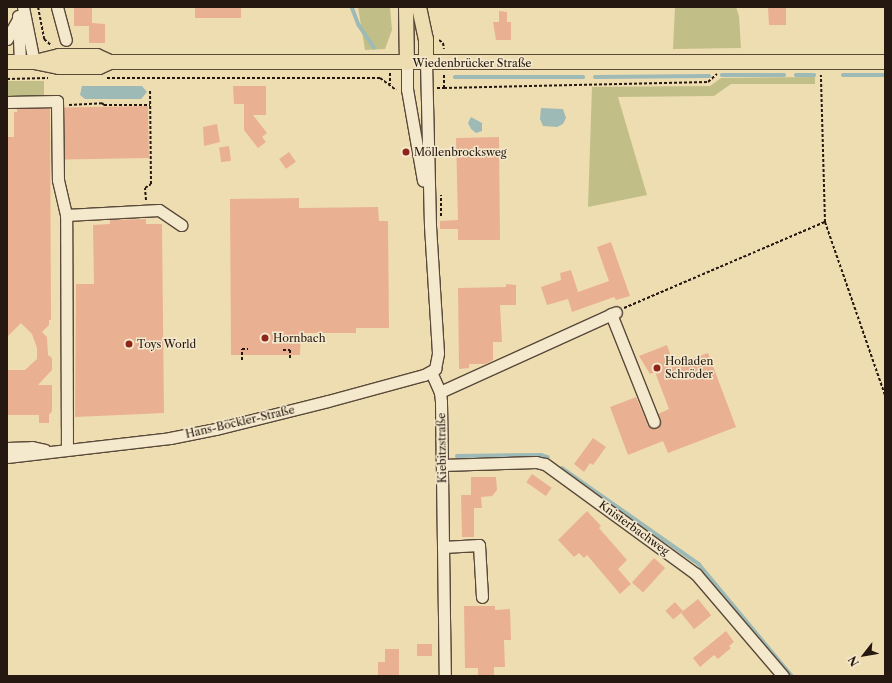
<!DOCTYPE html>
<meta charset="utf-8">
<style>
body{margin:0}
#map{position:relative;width:892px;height:683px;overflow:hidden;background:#efddb2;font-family:"Libre Caslon Text",serif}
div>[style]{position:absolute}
.green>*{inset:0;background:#c1bf87;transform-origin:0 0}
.water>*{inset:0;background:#9dbab6}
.stream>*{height:3.5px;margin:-1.75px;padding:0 1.75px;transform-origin:1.75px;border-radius:1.75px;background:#9dbab6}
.building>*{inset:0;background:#e9b192;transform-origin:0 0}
.path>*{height:2px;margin-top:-1px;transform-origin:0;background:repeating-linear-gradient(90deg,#251811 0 3px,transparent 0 5px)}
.roads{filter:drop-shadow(1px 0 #584939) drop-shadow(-1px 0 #584939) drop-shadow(0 1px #584939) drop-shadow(0 -1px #584939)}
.minor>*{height:11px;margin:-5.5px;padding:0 5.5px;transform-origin:5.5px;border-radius:5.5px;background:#f5e9cd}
.major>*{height:14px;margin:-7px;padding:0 7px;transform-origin:7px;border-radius:7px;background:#efddb2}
.dots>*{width:11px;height:11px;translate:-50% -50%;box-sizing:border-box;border:2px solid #f5e9cd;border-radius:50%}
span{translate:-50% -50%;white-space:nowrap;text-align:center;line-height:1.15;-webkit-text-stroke:3px #f5e9cd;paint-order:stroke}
.street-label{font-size:11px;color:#251811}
.poi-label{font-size:11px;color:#251811}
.left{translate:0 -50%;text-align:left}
.frame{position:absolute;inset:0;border:8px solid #251811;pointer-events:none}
.north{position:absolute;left:844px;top:635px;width:40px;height:40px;-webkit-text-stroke:3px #f5e9cd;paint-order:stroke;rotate:239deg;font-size:11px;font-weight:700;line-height:16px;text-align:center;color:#251811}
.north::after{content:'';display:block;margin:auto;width:14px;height:18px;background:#251811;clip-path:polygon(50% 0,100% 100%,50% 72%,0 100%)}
</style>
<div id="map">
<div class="green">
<i style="clip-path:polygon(358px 7px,390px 7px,392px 30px,385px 49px,365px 50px)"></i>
<i style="clip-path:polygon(675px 7px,736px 7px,739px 16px,741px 48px,673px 49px)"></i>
<i style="clip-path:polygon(815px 77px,815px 84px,731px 84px,714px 96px,618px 97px,647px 195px,588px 207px,592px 87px,710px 86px,721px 78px)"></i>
<i style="left:7px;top:81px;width:37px;height:15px"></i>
</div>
<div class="water">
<i style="clip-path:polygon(82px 86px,142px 86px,147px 92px,141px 99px,85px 99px,80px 95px)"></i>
<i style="clip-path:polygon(541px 108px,563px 109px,566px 118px,563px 124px,557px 127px,543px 126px,540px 119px)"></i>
<i style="clip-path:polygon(471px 117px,482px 123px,482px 131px,476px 133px,471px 129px,468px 123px)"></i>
</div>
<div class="stream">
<i style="left:352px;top:7px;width:19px;rotate:69deg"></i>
<i style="left:359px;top:25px;width:27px;rotate:56deg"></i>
<i style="left:722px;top:75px;width:62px"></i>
<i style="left:796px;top:75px;width:18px"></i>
<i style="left:843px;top:75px;width:42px"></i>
<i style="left:455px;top:77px;width:128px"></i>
<i style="left:595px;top:77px;width:114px;rotate:-0.5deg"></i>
<i style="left:457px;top:456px;width:84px;rotate:-0.7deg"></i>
<i style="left:541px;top:455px;width:7px;rotate:16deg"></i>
<i style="left:562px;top:468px;width:167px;rotate:35deg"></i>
<i style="left:699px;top:564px;width:146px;rotate:50.3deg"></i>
</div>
<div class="building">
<i style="clip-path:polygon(74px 7px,92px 7px,92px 23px,105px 24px,105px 43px,89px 43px,89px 26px,74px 26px)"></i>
<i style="left:195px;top:7px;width:46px;height:11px"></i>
<i style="clip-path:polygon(774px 7px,786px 7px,786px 25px,769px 25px,768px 8px)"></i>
<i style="clip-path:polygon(499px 11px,507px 12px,507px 22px,511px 22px,511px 40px,496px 40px,493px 22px,499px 22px)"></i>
<i style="clip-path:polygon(233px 86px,266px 86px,266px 115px,253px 115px,267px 133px,262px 137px,266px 142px,258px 148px,244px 130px,244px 104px,234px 104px)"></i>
<i style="left:148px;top:106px;width:52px;height:84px;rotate:89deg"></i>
<i style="clip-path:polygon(50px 108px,51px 320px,49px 320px,49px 325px,42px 332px,47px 337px,48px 355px,52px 358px,52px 370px,38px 385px,52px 385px,52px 411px,49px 415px,49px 423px,39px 423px,39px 415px,7px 415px,7px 370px,25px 370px,37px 359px,37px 348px,32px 334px,21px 323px,7px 337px,7px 137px,14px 137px,14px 112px,17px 112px,17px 109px)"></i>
<i style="clip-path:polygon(217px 124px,220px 142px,204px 146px,203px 127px)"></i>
<i style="clip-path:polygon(499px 137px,500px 240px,458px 240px,458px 229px,440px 229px,440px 221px,458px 220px,456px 138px)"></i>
<i style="left:229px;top:146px;width:15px;height:10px;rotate:82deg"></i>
<i style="left:289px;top:152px;width:12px;height:12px;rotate:55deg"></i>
<i style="clip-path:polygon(299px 198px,299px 208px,378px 207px,379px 221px,388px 221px,389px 328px,356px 328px,356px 333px,301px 333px,300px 355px,231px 355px,230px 199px)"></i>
<i style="clip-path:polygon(146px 219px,146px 224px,162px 224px,164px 413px,75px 417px,76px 284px,94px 284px,93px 225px,110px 224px,110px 220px)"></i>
<i style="clip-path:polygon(611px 242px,630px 296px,616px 300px,614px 297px,572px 312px,568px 299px,547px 305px,541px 287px,561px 280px,560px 273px,571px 270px,578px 292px,609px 281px,597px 247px)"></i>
<i style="clip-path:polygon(506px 284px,516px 285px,516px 305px,500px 305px,502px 342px,493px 342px,493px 360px,485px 364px,469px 364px,469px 368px,459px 369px,458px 288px,506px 287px)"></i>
<i style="clip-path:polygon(667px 345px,674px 365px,708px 353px,736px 427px,668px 453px,663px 441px,628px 455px,610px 407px,636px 397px,649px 427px,659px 427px,661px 423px,658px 414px,669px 409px,655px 372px,650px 374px,639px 356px)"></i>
<i style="clip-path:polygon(593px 438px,606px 447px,593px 465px,590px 463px,584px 472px,574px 464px)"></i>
<i style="left:532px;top:474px;width:24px;height:10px;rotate:35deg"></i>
<i style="clip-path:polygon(471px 477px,496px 477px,497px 490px,492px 496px,481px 497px,482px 508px,474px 508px,474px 537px,462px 537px,461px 495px,471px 495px)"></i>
<i style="clip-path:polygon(587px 511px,601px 526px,599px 528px,627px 560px,618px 569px,631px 584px,620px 594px,587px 555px,584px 558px,579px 553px,574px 557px,558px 540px)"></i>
<i style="left:654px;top:558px;width:15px;height:33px;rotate:42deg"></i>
<i style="left:698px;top:599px;width:21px;height:22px;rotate:51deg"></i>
<i style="left:675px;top:602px;width:12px;height:13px;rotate:48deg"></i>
<i style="clip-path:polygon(464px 606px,495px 606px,495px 610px,510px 609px,511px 640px,504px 640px,505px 667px,494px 667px,494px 676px,478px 676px,478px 668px,465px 668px)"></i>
<i style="clip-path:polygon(726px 631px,734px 642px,729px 646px,731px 648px,718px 659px,714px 655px,700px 667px,693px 658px)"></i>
<i style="left:417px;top:644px;width:15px;height:12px"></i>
<i style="clip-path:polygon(385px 649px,399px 649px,399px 676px,378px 676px,378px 662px,385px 662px)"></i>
</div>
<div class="path">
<i style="left:38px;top:7px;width:33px;rotate:79deg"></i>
<i style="left:44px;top:39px;width:9px;rotate:41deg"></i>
<i style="left:439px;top:40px;width:5px;rotate:37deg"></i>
<i style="left:443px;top:43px;width:6px;rotate:81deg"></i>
<i style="left:390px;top:73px;width:11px;rotate:90deg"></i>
<i style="left:107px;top:78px;width:273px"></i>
<i style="left:380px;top:78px;width:20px;rotate:37deg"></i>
<i style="left:7px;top:79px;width:41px;rotate:-1.4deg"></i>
<i style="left:437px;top:88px;width:7px"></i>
<i style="left:444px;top:88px;width:14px;rotate:-90deg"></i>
<i style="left:444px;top:88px;width:264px;rotate:-1.3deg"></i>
<i style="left:708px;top:82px;width:12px;rotate:-42deg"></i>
<i style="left:69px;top:105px;width:33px;rotate:-3deg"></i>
<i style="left:102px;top:103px;width:3px;rotate:45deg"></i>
<i style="left:104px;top:105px;width:46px"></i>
<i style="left:146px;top:200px;width:12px;rotate:-95deg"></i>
<i style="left:145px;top:188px;width:7px;rotate:-34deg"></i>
<i style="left:151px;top:184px;width:95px;rotate:-90.6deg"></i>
<i style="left:441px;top:216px;width:21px;rotate:-90deg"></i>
<i style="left:825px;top:222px;width:183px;rotate:70.9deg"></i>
<i style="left:624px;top:308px;width:219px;rotate:-23.2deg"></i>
<i style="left:825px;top:222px;width:147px;rotate:-91.6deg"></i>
<i style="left:283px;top:350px;width:7px"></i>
<i style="left:290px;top:350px;width:9px;rotate:90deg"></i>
<i style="left:242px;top:360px;width:11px;rotate:-90deg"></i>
<i style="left:242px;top:349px;width:6px"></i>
</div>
<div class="roads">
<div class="minor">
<i style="left:23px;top:7px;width:56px;rotate:78.7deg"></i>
<i style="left:57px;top:7px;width:34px;rotate:75deg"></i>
<i style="left:18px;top:16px;width:46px;rotate:87.5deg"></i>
<i style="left:7px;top:39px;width:21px;rotate:-61deg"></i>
<i style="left:407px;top:63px;width:26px;rotate:90deg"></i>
<i style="left:407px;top:89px;width:93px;rotate:80.1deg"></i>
<i style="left:7px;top:102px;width:50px;rotate:-1.1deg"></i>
<i style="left:57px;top:101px;width:79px;rotate:89.3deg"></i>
<i style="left:58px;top:180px;width:36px;rotate:77deg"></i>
<i style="left:611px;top:314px;width:116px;rotate:68.3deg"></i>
<i style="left:431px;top:372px;width:22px;rotate:66deg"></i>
<i style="left:440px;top:392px;width:10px;rotate:84deg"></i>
<i style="left:441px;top:402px;width:274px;rotate:89.2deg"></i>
<i style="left:440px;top:392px;width:193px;rotate:-24.4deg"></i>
<i style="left:7px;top:448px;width:25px;rotate:-2deg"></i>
<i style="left:32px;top:447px;width:13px;rotate:13deg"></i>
<i style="left:67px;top:449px;width:234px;rotate:-90.2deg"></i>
<i style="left:66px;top:215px;width:93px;rotate:-3.1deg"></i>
<i style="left:159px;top:210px;width:27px;rotate:34deg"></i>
<i style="left:7px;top:457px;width:164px;rotate:-6.6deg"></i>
<i style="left:170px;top:438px;width:47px;rotate:-11.1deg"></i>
<i style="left:216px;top:429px;width:115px;rotate:-14deg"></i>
<i style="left:328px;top:401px;width:99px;rotate:-15.2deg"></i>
<i style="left:424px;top:375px;width:13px;rotate:-29deg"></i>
<i style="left:435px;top:369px;width:16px;rotate:-79deg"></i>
<i style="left:438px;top:353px;width:128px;rotate:-93.6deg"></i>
<i style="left:430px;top:225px;width:162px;rotate:-91.4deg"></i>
<i style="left:442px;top:465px;width:94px;rotate:-1.8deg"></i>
<i style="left:536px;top:462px;width:9px;rotate:13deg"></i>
<i style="left:545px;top:464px;width:187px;rotate:36.1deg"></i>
<i style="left:696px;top:574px;width:134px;rotate:49.5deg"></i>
<i style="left:443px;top:547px;width:36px;rotate:-3deg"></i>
<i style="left:479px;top:545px;width:52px;rotate:86.7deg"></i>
</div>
<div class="major">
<i style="left:406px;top:7px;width:56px;rotate:89deg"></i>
<i style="left:419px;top:7px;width:33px;rotate:78deg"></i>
<i style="left:426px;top:39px;width:24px;rotate:90deg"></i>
<i style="left:7px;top:62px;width:27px"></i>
<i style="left:34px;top:62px;width:25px;rotate:11deg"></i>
<i style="left:59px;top:67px;width:40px"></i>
<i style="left:99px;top:67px;width:12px;rotate:-24deg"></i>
<i style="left:110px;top:62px;width:775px"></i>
<i style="left:35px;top:62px;width:25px;rotate:-14deg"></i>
<i style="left:59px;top:56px;width:38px"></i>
<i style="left:97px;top:56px;width:14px;rotate:25deg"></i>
</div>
</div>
<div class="dots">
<i style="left:406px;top:152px;background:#8f2418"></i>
<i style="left:265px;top:338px;background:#8f2418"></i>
<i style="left:129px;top:344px;background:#8f2418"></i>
<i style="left:657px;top:368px;background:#8f2418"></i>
</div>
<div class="street-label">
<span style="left:472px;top:63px">Wiedenbrücker Straße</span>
<span style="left:240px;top:422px;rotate:-13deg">Hans-Böckler-Straße</span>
<span style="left:442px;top:448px;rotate:-91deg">Kiebitzstraße</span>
<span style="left:634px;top:528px;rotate:36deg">Knisterbachweg</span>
</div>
<div class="poi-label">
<span class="left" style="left:414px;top:152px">Möllenbrocksweg</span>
<span class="left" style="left:273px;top:338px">Hornbach</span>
<span class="left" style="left:137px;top:344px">Toys World</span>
<span class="left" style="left:665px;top:368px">Hofladen<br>Schröder</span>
</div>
<div class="frame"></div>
<div class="north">N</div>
</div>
